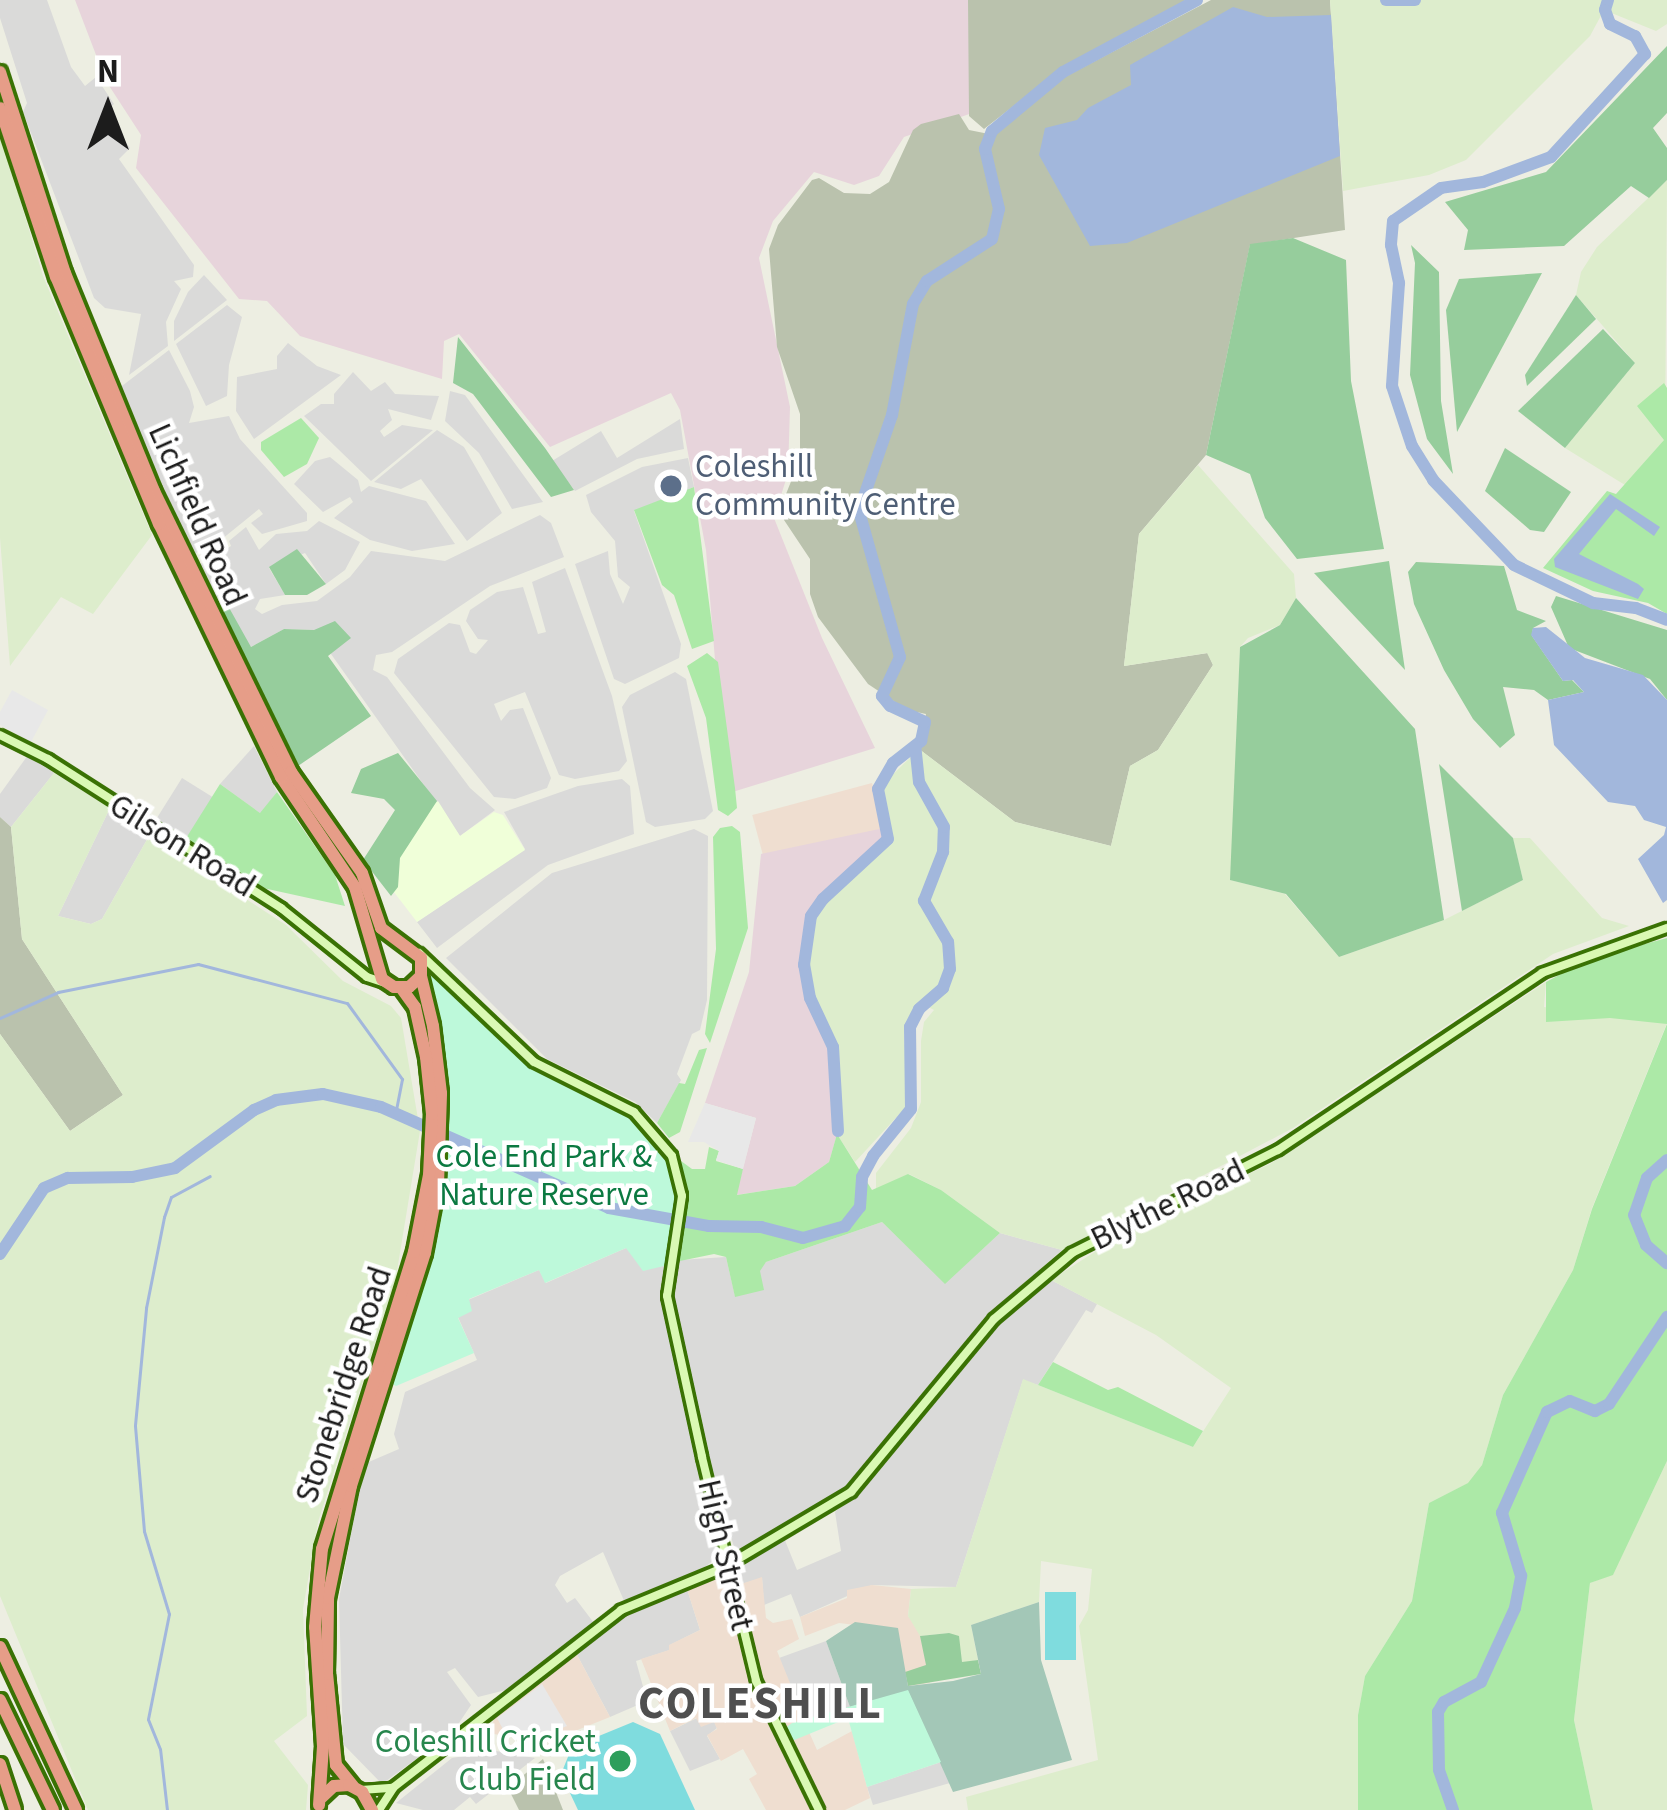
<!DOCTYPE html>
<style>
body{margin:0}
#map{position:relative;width:1667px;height:1810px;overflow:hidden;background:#edeee2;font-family:"Source Sans 3",sans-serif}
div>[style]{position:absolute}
.residential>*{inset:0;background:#dadad9;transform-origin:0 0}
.commercial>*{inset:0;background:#efded0;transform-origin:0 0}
.industrial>*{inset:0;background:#e7d4db}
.education>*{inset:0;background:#f0ffd9}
.construction>*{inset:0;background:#bac2ad}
.farmland>*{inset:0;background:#ddedcc}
.grass>*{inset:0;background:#ace9a7}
.forest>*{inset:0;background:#96cd9c}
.cemetery>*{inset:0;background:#a3c7b7}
.park>*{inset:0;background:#bdf9da}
.pitch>*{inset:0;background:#7fdcde;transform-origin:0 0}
.parking>*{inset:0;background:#e8e8e8}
.water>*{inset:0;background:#a2b7dc}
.stream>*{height:3px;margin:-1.5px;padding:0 1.5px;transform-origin:1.5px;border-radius:1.5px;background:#a2b7dc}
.river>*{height:12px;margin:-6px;padding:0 6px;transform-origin:6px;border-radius:6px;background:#a2b7dc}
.roads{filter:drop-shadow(3px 0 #3a7204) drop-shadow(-3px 0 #3a7204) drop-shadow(0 3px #3a7204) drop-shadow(0 -3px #3a7204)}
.secondary>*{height:8px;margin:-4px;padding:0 4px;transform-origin:4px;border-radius:4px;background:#daf9b4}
.highway>*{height:12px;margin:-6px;padding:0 6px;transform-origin:6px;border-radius:6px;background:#e69d88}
.dots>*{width:33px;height:33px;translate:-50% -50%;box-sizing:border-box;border:6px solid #fff;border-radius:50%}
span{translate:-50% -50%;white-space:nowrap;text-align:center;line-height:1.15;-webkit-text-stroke:9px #fff;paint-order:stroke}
.service-label{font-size:33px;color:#4e5e75}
.left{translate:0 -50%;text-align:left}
.street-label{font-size:33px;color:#1c1c1c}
.park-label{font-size:33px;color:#0b7941}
.leisure-label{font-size:33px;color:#27864d}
.right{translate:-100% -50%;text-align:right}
.district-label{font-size:45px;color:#4f4f4f;font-weight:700;letter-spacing:3px}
.north{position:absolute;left:48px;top:48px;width:120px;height:120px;-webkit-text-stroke:9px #fff;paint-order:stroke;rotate:0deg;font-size:33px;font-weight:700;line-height:48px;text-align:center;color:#1c1c1c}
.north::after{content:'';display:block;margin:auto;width:42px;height:54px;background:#1c1c1c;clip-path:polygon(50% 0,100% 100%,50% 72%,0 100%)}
</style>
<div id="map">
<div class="residential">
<i style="clip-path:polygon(0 0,47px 0,71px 67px,85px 86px,96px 77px,114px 104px,104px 112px,130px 148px,119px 159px,194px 265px,193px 277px,174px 281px,181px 289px,166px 322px,168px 346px,129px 375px,141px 314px,105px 308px,94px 298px,23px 112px,27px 103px,0 18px)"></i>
<i style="clip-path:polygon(204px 275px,227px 300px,174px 341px,174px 321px,188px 292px)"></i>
<i style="clip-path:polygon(227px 305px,242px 317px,229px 365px,227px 396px,206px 406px,176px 344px)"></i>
<i style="clip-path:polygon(288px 343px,317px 366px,341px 375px,254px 439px,236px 411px,237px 377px,277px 369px,277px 356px)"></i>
<i style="clip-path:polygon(169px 350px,190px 391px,194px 407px,189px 423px,229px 416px,240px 439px,307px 513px,307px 521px,262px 534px,251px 523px,263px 514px,259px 509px,222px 539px,194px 554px,118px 389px)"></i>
<i style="clip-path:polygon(353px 372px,371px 391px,385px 382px,395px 394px,439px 396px,431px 420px,388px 409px,392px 420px,380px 431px,384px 437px,402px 425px,433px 430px,371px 481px,304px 416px,321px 404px,334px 404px,334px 394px)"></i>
<i style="clip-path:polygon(450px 391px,465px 395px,543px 502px,512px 509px,479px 453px,445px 421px)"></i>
<i style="clip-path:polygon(680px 419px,684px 449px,637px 459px,575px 491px,552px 461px,601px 431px,617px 458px)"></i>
<i style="clip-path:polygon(437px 430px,464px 447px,502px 513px,467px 541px,421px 479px,401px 489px,374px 482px)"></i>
<i style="clip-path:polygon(330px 457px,358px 480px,361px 492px,369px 486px,426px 501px,455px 544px,412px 551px,370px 540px,334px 518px,353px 502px,350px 497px,323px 512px,294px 484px,315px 461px)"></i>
<i style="clip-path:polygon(688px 458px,694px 487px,634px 511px,681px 644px,679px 658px,625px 684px,614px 679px,575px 564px,608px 551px,610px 574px,623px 604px,630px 587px,618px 577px,615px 541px,591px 512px,586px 495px,642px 467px)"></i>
<i style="clip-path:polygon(540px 515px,551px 523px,564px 557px,490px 586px,392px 652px,376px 655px,373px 670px,387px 677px,470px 788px,495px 810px,460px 836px,314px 630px,284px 629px,251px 647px,217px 612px,199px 565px,231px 546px,229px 541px,246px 527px,259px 550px,276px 534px,307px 531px,319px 521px,360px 542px,345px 570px,326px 584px,305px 553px,269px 568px,285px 595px,260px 599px,255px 609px,262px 614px,282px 605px,317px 601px,350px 577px,371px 551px,445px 561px)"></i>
<i style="clip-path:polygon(565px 568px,612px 696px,627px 761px,619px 771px,575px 779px,559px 775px,525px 692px,494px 704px,501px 721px,510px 710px,523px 708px,551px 778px,547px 788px,515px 799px,494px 797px,394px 673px,398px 659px,449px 623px,460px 625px,470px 652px,476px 654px,488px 640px,478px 639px,466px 621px,470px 610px,497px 592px,523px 587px,538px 634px,546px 632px,532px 582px)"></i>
<i style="clip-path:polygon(675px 672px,686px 679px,713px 811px,705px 819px,655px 827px,646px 822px,622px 707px,630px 695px)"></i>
<i style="clip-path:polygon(254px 746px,277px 792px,261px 814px,220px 784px)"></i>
<i style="clip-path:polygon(28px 755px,54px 773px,11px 827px,0 817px,0 794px)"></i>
<i style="left:182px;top:778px;width:36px;height:52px;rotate:32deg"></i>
<i style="clip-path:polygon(622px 779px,630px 786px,634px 834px,548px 865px,437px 948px,417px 922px,525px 849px,504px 812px,578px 786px)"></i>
<i style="clip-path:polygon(110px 808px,149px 836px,102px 919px,91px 924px,58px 916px)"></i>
<i style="clip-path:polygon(694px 829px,708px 836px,707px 1000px,700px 1030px,692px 1034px,677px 1074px,681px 1080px,657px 1123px,635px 1102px,547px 1059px,446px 958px,552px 873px)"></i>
<i style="clip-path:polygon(882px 1222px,945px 1283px,1000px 1233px,1062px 1250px,993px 1310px,848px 1487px,736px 1553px,711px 1474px,703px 1475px,722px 1553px,698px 1573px,625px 1603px,603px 1552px,560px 1576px,555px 1585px,567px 1603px,575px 1598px,594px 1623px,506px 1690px,478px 1697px,455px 1668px,447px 1672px,471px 1705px,453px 1732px,382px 1784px,343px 1744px,339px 1599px,364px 1464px,399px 1449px,394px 1434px,405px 1392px,477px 1360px,458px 1317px,468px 1300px,539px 1270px,546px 1283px,626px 1248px,668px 1265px,665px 1282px,679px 1260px,726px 1257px,735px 1296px,766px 1262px)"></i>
<i style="clip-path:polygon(1051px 1280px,1097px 1304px,1092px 1313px,1086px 1310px,1038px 1385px,1023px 1380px,956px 1587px,872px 1585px,800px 1617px,791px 1594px,764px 1605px,762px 1578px,742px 1584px,740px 1563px,784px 1538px,797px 1570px,841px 1551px,835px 1512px,888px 1460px,980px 1340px)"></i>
<i style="clip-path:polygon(686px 1586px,700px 1630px,670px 1645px,670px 1650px,636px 1661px,647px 1701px,610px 1717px,575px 1651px,618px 1618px)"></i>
<i style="left:826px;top:1641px;width:70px;height:50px;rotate:70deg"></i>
<i style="clip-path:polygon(697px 1718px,714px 1721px,717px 1728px,707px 1736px,720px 1759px,690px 1771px,670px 1731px)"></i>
<i style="clip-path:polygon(496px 1751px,535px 1758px,476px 1804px,470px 1797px,454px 1810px,423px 1810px,396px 1803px,452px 1758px)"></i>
<i style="clip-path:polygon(941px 1762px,950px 1783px,873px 1805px,867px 1787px)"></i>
</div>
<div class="commercial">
<i style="left:872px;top:783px;width:47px;height:124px;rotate:75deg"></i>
<i style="clip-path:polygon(727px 1570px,732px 1587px,762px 1577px,766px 1618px,773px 1623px,792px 1619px,799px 1639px,777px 1651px,805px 1720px,774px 1735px,780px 1747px,809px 1732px,817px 1750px,852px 1731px,870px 1798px,845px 1810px,766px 1810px,749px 1779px,757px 1774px,743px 1749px,721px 1761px,707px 1735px,717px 1729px,714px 1722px,701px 1727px,696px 1718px,670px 1731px,641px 1659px,669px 1650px,669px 1645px,700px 1630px,686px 1586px)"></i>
<i style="clip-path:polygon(872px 1585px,911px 1589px,908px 1616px,920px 1632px,930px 1683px,908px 1686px,896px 1630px,839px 1623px,805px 1636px,800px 1617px,847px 1598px,847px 1590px)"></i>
<i style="clip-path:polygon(575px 1651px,610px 1717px,545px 1743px,494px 1734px,493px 1717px)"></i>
</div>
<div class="industrial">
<i style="clip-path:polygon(75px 0,977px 0,975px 112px,904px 137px,879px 176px,854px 185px,814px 172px,773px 221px,759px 258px,790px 407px,788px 473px,774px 518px,822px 638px,875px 748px,726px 794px,706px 550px,680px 410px,671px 393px,550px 447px,459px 334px,444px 341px,442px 379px,300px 336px,267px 301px,239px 299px,136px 168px,141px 135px,106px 81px)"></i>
<i style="clip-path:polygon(884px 828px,888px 839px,881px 848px,823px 899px,825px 1026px,838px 1071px,838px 1131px,829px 1162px,795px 1186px,736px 1195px,756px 1118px,705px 1103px,749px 972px,761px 854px)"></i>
</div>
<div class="education">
<i style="clip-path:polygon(438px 801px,460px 836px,494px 812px,503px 815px,525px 850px,417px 922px,387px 883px,402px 826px)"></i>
</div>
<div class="construction">
<i style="clip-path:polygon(968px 0,1186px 0,1056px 73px,984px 129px,969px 116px)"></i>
<i style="clip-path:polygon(1211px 0,1330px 0,1345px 230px,1250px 245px,1206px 455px,1139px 534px,1124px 666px,1208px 653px,1213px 665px,1158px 750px,1130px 766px,1111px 846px,1015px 822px,919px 749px,926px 714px,907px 710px,868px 684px,818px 617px,810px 594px,810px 559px,784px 520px,782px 504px,800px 459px,800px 414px,777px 347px,769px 249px,778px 225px,812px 180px,819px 178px,844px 193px,870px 194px,889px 182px,913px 130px,921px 124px,959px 114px,969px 130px,994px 135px,1061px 79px)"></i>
<i style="clip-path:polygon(0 817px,11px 827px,22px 939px,123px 1095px,70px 1131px,0 1034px)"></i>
<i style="clip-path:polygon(543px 1759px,563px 1810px,519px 1810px,508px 1788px)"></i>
</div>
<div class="farmland">
<i style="clip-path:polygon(1330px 0,1667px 0,1667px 24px,1656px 31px,1604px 10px,1590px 36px,1466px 160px,1429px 175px,1343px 191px)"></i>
<i style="clip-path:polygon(0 133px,43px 276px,152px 535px,93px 614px,61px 597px,10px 666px,0 538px)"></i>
<i style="clip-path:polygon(1667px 180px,1665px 439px,1625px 485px,1565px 448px,1635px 363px,1576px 295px,1581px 272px,1597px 247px)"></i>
<i style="clip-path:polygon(1198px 465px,1294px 574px,1296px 598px,1280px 625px,1248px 638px,1240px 647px,1231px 880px,1285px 894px,1339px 957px,1444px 920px,1523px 880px,1513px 838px,1530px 838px,1602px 918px,1629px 926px,1553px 954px,1293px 1128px,1062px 1250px,1000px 1233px,941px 1190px,909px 1174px,876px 1189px,876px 1173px,911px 1128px,921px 1102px,921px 1041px,924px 1022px,934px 1010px,919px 1002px,904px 1035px,909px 1092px,905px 1108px,855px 1162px,837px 1134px,838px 1071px,833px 1047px,810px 998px,807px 939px,823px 899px,888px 840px,878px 789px,919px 749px,1015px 822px,1111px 846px,1130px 766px,1158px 750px,1213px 665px,1207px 653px,1124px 666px,1139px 534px)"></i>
<i style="clip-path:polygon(54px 773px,110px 808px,58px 916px,91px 924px,102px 919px,149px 836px,286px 925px,343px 981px,391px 1006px,401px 1018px,420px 1131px,396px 1277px,318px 1522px,303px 1609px,307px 1716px,274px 1741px,308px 1785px,306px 1810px,88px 1810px,0 1596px,0 1034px,70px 1131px,123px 1095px,22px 939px,11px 827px)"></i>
<i style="clip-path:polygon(1546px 982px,1544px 1007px,1667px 1023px,1592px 1208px,1573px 1270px,1503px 1395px,1482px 1465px,1469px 1483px,1429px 1503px,1412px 1601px,1365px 1676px,1358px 1715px,1358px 1810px,968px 1810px,966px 1797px,1098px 1760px,1079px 1626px,1088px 1610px,1092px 1569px,1041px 1561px,1039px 1602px,971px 1625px,978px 1660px,962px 1663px,949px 1633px,920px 1636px,908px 1616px,911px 1589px,956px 1587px,1023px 1379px,1193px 1447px,1231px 1388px,1156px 1335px,1051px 1280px,1132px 1228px,1270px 1164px)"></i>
<i style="clip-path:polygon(1667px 1461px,1667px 1810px,1593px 1810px,1574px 1720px,1590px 1583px,1613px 1574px)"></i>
</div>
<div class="grass">
<i style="clip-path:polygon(1664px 383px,1667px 388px,1667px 614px,1648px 603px,1593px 591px,1543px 568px,1607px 491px,1616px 494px,1664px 440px,1637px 406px)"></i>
<i style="clip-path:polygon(301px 418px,319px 438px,307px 464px,284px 477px,261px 450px,261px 442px)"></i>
<i style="clip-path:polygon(694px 487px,714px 641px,692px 649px,674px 595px,662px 585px,634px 510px)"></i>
<i style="clip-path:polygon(707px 653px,718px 662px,735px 788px,737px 808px,728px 816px,718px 810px,706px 718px,687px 666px)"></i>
<i style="clip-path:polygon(220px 784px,260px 813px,277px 792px,335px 875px,345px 906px,263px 888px,183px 843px)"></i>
<i style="clip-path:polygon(732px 826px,740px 832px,748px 928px,710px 1043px,705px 1034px,716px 949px,713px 837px,720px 828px)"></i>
<i style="clip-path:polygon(1667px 938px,1667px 1461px,1613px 1575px,1590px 1583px,1574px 1720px,1593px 1810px,1358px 1810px,1358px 1715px,1365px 1676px,1412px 1601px,1429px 1503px,1468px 1483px,1482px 1465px,1503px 1395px,1573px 1270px,1592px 1209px,1667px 1024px,1610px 1018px,1546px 1022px,1546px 982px,1589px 959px)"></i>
<i style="clip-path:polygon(707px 1048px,680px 1132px,669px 1138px,657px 1123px,679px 1083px,685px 1084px,699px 1050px)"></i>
<i style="clip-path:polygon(837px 1134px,872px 1190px,908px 1174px,941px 1190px,1000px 1233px,945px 1284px,882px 1222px,766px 1262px,760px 1271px,764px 1290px,735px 1297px,726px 1257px,714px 1254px,675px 1262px,686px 1201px,681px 1161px,692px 1169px,705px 1169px,709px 1147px,719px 1151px,716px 1161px,743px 1169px,737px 1195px,769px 1190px,795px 1186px,829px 1162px)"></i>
<i style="clip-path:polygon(1053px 1362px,1108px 1390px,1118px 1387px,1203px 1431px,1193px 1447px,1038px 1385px)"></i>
</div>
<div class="forest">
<i style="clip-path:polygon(1667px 46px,1667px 113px,1653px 128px,1667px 148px,1667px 180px,1649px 198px,1631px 186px,1564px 246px,1464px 250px,1468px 230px,1445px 202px,1546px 172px)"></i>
<i style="clip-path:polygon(1293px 238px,1346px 260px,1351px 381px,1384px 549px,1297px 559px,1265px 518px,1250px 474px,1206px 455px,1250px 244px)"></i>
<i style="clip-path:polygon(1411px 245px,1439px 272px,1441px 401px,1453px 474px,1427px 439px,1410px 375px,1415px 263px)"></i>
<i style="clip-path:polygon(1542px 273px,1457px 432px,1446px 310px,1459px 279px)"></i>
<i style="clip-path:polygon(1576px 295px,1596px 319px,1527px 386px,1525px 375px)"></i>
<i style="clip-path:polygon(1603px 329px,1635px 363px,1565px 448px,1518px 411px)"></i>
<i style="clip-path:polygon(458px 337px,545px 448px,574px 490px,551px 497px,473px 394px,453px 383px)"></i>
<i style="clip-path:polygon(1505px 448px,1571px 492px,1544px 532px,1530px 530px,1485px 491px)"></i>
<i style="clip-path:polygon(297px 549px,326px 584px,307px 595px,285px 595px,269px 567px)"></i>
<i style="clip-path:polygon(1389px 561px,1405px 670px,1314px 573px)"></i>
<i style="clip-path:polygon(1416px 562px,1504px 566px,1517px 610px,1546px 621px,1533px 628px,1532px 636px,1563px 681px,1572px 680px,1584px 692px,1548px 700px,1534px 690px,1503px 687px,1515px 735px,1500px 748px,1473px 719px,1444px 670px,1414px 604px,1408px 572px)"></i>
<i style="clip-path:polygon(1556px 596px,1667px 630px,1667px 700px,1650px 679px,1569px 648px,1551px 607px)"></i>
<i style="clip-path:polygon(1296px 598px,1415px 729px,1444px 920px,1339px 957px,1286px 894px,1230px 880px,1240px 647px,1280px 625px)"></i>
<i style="clip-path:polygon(227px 604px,251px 647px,284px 629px,314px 630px,335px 621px,351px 638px,328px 656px,371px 716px,298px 766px,217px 612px)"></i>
<i style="clip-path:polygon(398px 753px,437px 801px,400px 858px,398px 887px,391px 896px,363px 860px,395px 810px,384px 799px,351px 793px,361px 769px)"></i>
<i style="clip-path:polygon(1439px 764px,1513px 838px,1523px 880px,1462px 911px)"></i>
<i style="clip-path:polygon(949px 1633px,959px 1636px,962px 1662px,978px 1660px,981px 1674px,908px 1686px,905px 1672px,926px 1665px,920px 1636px)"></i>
</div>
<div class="cemetery">
<i style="clip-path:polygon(1039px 1602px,1041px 1660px,1072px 1760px,953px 1792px,908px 1691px,850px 1707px,826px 1641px,855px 1622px,898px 1628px,908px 1686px,953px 1681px,981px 1674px,971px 1625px)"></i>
</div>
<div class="park">
<i style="clip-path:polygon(433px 973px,532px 1066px,641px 1123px,672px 1163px,679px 1194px,668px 1265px,643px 1271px,626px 1248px,545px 1283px,539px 1270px,469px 1299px,472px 1311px,458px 1318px,474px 1353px,396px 1386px,390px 1383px,433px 1253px,448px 1162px,448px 1085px,428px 980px)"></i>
<i style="clip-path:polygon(908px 1690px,941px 1762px,867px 1787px,848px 1718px,787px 1743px,783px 1730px,792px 1723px)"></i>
</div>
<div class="pitch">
<i style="left:1045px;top:1592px;width:31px;height:68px"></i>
<i style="clip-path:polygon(633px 1722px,660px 1734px,695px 1810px,578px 1810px,561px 1774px,572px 1747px)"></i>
</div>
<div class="parking">
<i style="clip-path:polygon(12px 690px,48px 710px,31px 742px,0 725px,0 712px)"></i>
<i style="clip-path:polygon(705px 1103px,756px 1118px,743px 1169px,716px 1160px,719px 1151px,704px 1142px,688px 1142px)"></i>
<i style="clip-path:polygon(542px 1684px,567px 1726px,539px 1737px,505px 1733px,497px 1718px)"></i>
</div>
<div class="water">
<i style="clip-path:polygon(1233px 7px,1267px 17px,1331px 15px,1340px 156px,1127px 243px,1090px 246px,1039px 155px,1045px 128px,1077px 120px,1088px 108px,1131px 85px,1130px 65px)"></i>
<i style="clip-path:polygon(1610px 494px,1660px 527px,1654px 536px,1616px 509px,1579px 554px,1638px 584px,1644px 589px,1638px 599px,1555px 567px,1554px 559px)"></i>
<i style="clip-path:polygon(1546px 627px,1585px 658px,1643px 675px,1667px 700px,1667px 900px,1663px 903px,1638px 859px,1664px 835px,1666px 827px,1644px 820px,1635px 806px,1608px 802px,1554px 745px,1548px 700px,1584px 692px,1573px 680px,1563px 681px,1531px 635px,1533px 628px)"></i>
</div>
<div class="stream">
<i style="left:0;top:1018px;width:64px;rotate:-24.1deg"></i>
<i style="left:58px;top:992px;width:143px;rotate:-11.3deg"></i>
<i style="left:198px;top:964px;width:154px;rotate:14.7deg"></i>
<i style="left:347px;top:1003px;width:94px;rotate:54.1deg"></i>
<i style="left:402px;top:1079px;width:36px;rotate:101deg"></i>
<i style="left:167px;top:1810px;width:61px;rotate:-96.5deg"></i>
<i style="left:160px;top:1749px;width:32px;rotate:-112deg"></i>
<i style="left:148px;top:1719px;width:107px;rotate:-78.7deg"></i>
<i style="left:169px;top:1614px;width:87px;rotate:-106.8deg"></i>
<i style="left:144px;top:1531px;width:106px;rotate:-94.9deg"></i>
<i style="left:135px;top:1425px;width:118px;rotate:-84.6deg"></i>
<i style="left:146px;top:1308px;width:93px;rotate:-78.8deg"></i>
<i style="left:164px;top:1217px;width:21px;rotate:-71deg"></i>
<i style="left:171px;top:1197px;width:44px;rotate:-28.3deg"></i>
</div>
<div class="river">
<i style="left:1386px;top:0;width:29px"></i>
<i style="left:1608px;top:0;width:10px;rotate:107deg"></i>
<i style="left:1605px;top:10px;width:15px;rotate:70deg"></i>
<i style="left:1610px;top:24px;width:28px;rotate:26deg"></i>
<i style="left:1635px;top:36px;width:21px;rotate:61deg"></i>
<i style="left:1645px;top:54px;width:139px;rotate:132.4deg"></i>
<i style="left:1551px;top:157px;width:72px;rotate:159.8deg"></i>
<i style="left:1483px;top:182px;width:42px;rotate:171.9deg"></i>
<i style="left:1441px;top:188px;width:58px;rotate:145.5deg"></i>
<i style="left:1393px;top:221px;width:24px;rotate:95deg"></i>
<i style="left:1391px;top:245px;width:39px;rotate:78deg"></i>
<i style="left:1399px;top:283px;width:103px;rotate:93.9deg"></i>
<i style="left:1392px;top:386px;width:63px;rotate:71.6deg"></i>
<i style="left:1412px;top:446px;width:40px;rotate:58deg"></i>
<i style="left:1433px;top:480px;width:117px;rotate:46.4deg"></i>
<i style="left:1514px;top:565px;width:88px;rotate:25.7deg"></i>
<i style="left:1593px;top:603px;width:43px;rotate:6.6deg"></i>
<i style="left:1636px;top:608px;width:33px;rotate:21deg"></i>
<i style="left:838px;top:1131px;width:84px;rotate:-93.4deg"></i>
<i style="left:833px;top:1047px;width:54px;rotate:-115.1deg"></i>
<i style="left:810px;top:998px;width:34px;rotate:-100deg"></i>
<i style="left:804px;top:965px;width:49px;rotate:-81.9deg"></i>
<i style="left:811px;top:916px;width:21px;rotate:-55deg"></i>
<i style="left:823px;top:899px;width:88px;rotate:-42.7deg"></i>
<i style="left:888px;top:839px;width:51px;rotate:-101.3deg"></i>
<i style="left:878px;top:789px;width:30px;rotate:-60deg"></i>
<i style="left:893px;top:763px;width:36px;rotate:-38deg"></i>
<i style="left:921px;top:741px;width:19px;rotate:-78deg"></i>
<i style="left:925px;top:722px;width:38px;rotate:-155deg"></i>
<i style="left:890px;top:706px;width:13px;rotate:-129deg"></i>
<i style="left:882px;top:696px;width:43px;rotate:-65.2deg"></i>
<i style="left:900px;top:657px;width:152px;rotate:-105.7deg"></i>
<i style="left:859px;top:511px;width:102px;rotate:-71deg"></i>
<i style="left:892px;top:415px;width:113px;rotate:-79.3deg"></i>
<i style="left:913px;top:304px;width:27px;rotate:-59deg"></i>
<i style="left:927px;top:281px;width:77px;rotate:-32.9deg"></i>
<i style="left:992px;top:239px;width:31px;rotate:-77deg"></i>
<i style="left:999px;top:209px;width:62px;rotate:-103.1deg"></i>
<i style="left:985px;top:149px;width:19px;rotate:-69deg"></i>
<i style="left:992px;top:131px;width:92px;rotate:-39.7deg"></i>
<i style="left:1063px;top:72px;width:152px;rotate:-28.2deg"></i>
<i style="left:1667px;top:1160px;width:27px;rotate:138deg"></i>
<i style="left:1647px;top:1178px;width:39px;rotate:109deg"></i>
<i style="left:1634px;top:1215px;width:32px;rotate:68deg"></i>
<i style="left:1646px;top:1245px;width:28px;rotate:41deg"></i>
<i style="left:0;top:1254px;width:79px;rotate:-56.3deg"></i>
<i style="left:44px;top:1188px;width:26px;rotate:-23deg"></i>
<i style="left:68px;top:1178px;width:64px;rotate:-0.9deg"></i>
<i style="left:132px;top:1177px;width:44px;rotate:-11.8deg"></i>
<i style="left:175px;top:1168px;width:98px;rotate:-36.3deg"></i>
<i style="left:254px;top:1110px;width:24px;rotate:-24deg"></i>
<i style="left:276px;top:1100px;width:47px;rotate:-7.3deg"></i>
<i style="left:323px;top:1094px;width:59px;rotate:12.6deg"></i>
<i style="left:381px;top:1107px;width:249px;rotate:23.9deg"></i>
<i style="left:609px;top:1208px;width:102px;rotate:10.2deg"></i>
<i style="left:709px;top:1226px;width:52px;rotate:1.1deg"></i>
<i style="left:761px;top:1227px;width:43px;rotate:14.7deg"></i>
<i style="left:803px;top:1238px;width:44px;rotate:-15.9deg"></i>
<i style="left:845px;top:1226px;width:24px;rotate:-52deg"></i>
<i style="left:860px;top:1207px;width:30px;rotate:-86deg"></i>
<i style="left:862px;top:1177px;width:24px;rotate:-62deg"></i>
<i style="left:873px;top:1156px;width:60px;rotate:-51deg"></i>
<i style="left:911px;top:1109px;width:82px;rotate:-90.7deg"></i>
<i style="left:910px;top:1027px;width:20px;rotate:-63deg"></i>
<i style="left:919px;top:1009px;width:32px;rotate:-41deg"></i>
<i style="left:943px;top:988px;width:20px;rotate:-70deg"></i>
<i style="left:950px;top:969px;width:27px;rotate:-94deg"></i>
<i style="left:948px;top:942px;width:48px;rotate:-120.3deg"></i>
<i style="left:924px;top:901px;width:53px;rotate:-68.8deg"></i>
<i style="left:943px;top:852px;width:25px;rotate:-88deg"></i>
<i style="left:944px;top:827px;width:51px;rotate:-119.1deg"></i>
<i style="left:919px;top:782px;width:36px;rotate:-96deg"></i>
<i style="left:1453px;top:1810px;width:42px;rotate:-109.3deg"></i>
<i style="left:1439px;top:1770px;width:58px;rotate:-91deg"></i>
<i style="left:1438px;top:1712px;width:12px;rotate:-59deg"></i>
<i style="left:1444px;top:1702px;width:42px;rotate:-28.4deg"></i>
<i style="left:1481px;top:1682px;width:81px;rotate:-65.3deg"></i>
<i style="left:1515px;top:1608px;width:33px;rotate:-79deg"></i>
<i style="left:1521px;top:1576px;width:66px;rotate:-106.8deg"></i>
<i style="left:1502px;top:1513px;width:111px;rotate:-66deg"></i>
<i style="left:1547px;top:1412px;width:25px;rotate:-26deg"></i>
<i style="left:1570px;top:1401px;width:27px;rotate:22deg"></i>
<i style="left:1595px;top:1411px;width:16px;rotate:-27deg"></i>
<i style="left:1609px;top:1404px;width:105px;rotate:-56.3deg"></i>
</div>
<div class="roads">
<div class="secondary">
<i style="left:0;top:735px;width:54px;rotate:26.6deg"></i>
<i style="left:48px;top:759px;width:277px;rotate:32.6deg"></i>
<i style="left:281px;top:908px;width:110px;rotate:38.7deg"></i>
<i style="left:367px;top:977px;width:20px;rotate:18deg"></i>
<i style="left:419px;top:953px;width:158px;rotate:43.5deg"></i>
<i style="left:534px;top:1062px;width:112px;rotate:26.6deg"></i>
<i style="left:634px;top:1112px;width:58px;rotate:49.2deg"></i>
<i style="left:672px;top:1156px;width:41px;rotate:76deg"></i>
<i style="left:682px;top:1196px;width:101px;rotate:98.5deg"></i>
<i style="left:667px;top:1296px;width:165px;rotate:77.7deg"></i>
<i style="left:702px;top:1457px;width:230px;rotate:76.4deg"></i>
<i style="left:756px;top:1681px;width:144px;rotate:64deg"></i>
<i style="left:361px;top:1790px;width:32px;rotate:-4deg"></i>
<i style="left:379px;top:1810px;width:27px;rotate:-57deg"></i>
<i style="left:394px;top:1787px;width:288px;rotate:-37.9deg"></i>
<i style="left:621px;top:1610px;width:110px;rotate:-22.4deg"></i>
<i style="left:723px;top:1568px;width:149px;rotate:-30.7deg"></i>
<i style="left:851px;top:1492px;width:224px;rotate:-50.4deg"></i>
<i style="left:994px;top:1319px;width:102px;rotate:-40.2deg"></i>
<i style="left:1072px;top:1253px;width:230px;rotate:-26.6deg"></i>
<i style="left:1278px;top:1150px;width:318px;rotate:-33.8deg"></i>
<i style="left:1542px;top:973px;width:133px;rotate:-19.8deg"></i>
</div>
<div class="highway">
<i style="left:0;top:72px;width:211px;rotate:72.1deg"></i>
<i style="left:65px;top:273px;width:235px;rotate:67.8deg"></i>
<i style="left:154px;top:491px;width:313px;rotate:64deg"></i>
<i style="left:291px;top:772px;width:123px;rotate:54.9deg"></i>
<i style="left:362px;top:873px;width:58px;rotate:70.9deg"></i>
<i style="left:381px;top:928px;width:50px;rotate:36.9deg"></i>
<i style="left:421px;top:958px;width:18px;rotate:90deg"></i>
<i style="left:421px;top:976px;width:16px;rotate:137deg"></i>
<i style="left:409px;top:987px;width:15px;rotate:180deg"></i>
<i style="left:394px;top:987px;width:14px;rotate:-146deg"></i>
<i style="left:382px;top:979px;width:96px;rotate:-106.4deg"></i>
<i style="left:355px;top:887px;width:133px;rotate:-123.9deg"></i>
<i style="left:281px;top:777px;width:281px;rotate:-115.7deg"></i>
<i style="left:159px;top:524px;width:268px;rotate:-112.6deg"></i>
<i style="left:56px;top:277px;width:178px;rotate:-108.3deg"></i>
<i style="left:0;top:1647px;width:180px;rotate:65deg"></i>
<i style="left:0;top:1700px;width:122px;rotate:64.3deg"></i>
<i style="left:0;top:1764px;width:48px;rotate:71.9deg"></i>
<i style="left:353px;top:1786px;width:27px;rotate:-129deg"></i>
<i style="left:336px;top:1765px;width:91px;rotate:-95.6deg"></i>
<i style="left:327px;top:1674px;width:76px;rotate:-89.2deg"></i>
<i style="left:328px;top:1598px;width:114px;rotate:-78.4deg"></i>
<i style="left:351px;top:1486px;width:244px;rotate:-72.4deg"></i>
<i style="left:425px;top:1253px;width:69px;rotate:-79.2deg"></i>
<i style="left:438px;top:1185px;width:92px;rotate:-88.1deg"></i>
<i style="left:441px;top:1093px;width:67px;rotate:-96.8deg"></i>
<i style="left:433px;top:1026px;width:51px;rotate:-103.5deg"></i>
<i style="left:322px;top:1797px;width:16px;rotate:-43deg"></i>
<i style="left:334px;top:1786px;width:15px;rotate:-4deg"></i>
<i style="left:349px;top:1785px;width:15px;rotate:28deg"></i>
<i style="left:362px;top:1792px;width:21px;rotate:61deg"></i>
<i style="left:319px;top:1805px;width:59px;rotate:-86.1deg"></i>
<i style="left:323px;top:1746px;width:119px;rotate:-93.8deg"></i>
<i style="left:315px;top:1627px;width:78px;rotate:-84.9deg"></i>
<i style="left:322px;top:1549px;width:311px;rotate:-72.8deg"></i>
<i style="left:414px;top:1252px;width:78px;rotate:-79deg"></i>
<i style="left:429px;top:1175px;width:61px;rotate:-87.2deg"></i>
<i style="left:432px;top:1114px;width:57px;rotate:-96deg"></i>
<i style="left:426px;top:1057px;width:51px;rotate:-102.4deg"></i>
<i style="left:415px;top:1007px;width:24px;rotate:-126deg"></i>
</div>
</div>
<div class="dots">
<i style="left:671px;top:486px;background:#5c6f8a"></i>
<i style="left:620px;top:1761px;background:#2e9e5b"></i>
</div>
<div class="service-label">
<span class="left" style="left:695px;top:486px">Coleshill<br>Community Centre</span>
</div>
<div class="street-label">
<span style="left:197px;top:515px;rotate:66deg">Lichfield Road</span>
<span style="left:182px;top:846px;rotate:32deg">Gilson Road</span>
<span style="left:1168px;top:1205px;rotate:-26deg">Blythe Road</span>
<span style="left:344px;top:1385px;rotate:-72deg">Stonebridge Road</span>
<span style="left:725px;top:1555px;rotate:77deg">High Street</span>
</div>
<div class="park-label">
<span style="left:544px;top:1176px">Cole End Park &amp;<br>Nature Reserve</span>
</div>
<div class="leisure-label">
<span class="right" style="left:596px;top:1761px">Coleshill Cricket<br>Club Field</span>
</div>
<div class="district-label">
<span style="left:761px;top:1705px">COLESHILL</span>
</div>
<div class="north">N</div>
</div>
